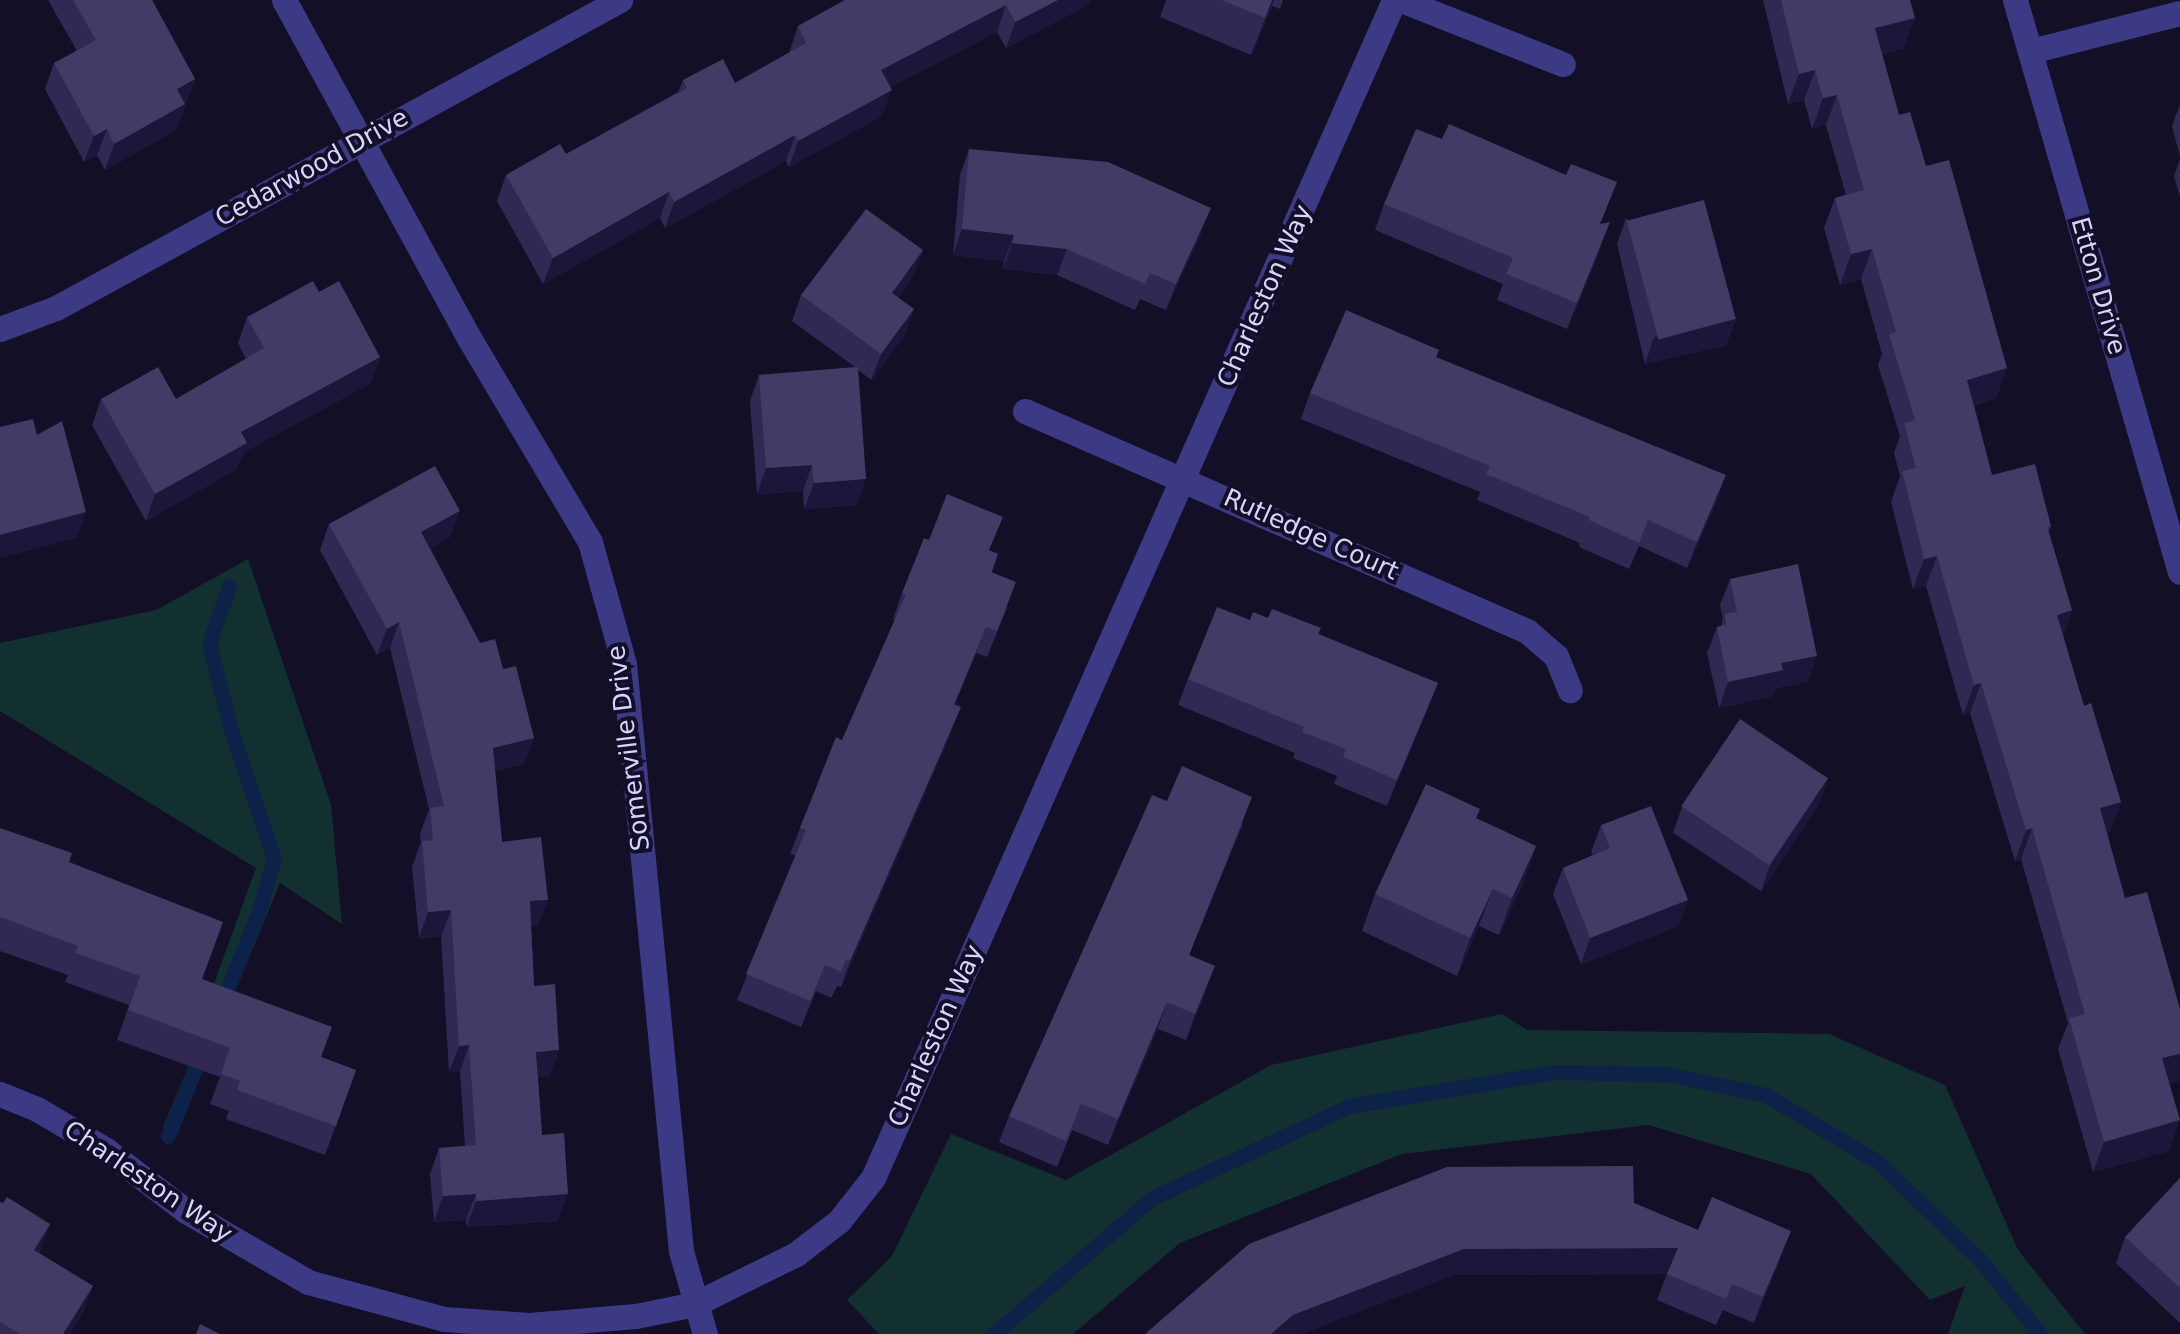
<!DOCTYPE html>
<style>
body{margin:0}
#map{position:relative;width:2180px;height:1334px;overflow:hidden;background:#130f26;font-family:"DejaVu Sans",sans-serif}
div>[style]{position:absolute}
.green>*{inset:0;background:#12302f}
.stream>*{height:15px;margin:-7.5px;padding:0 7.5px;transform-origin:7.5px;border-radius:7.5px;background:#0c2248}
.minor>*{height:25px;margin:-12.5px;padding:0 12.5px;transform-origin:12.5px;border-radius:12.5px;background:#3d3a85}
.wall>*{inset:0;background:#312854}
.shaded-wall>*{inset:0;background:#1d163a}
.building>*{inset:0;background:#433a66;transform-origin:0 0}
span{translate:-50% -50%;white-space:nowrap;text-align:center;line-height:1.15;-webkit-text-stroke:8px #130f26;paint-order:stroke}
.street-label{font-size:25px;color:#d9d4ff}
</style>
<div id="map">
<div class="green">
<i style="clip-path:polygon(248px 559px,331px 805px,342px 924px,280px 883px,175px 1137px,163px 1127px,201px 1036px,199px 1025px,256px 868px,0 711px,0 643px,156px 610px)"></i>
<i style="clip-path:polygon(1502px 1014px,1527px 1030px,1829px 1034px,1945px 1085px,2018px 1250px,2085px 1334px,1948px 1334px,1965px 1286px,1930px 1300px,1811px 1174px,1649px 1125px,1402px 1154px,1180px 1243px,1073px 1334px,879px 1334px,847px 1300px,892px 1256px,951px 1134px,1066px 1180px,1271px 1065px)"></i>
</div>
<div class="stream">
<i style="left:221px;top:1005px;width:101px;rotate:-68deg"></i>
<i style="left:259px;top:911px;width:55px;rotate:-74.2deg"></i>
<i style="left:274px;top:858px;width:135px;rotate:-108.6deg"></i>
<i style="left:231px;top:730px;width:89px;rotate:-104.3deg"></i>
<i style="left:209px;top:644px;width:61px;rotate:-71deg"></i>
<i style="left:168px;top:1136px;width:94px;rotate:-68.1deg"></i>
<i style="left:994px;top:1334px;width:208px;rotate:-40.7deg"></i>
<i style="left:1152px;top:1198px;width:217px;rotate:-25deg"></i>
<i style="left:1349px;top:1106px;width:208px;rotate:-9.4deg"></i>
<i style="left:1554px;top:1072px;width:113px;rotate:1deg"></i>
<i style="left:1667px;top:1074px;width:101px;rotate:12deg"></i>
<i style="left:1766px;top:1095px;width:131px;rotate:30.9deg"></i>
<i style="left:1878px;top:1162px;width:143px;rotate:43.9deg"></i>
<i style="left:1981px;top:1261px;width:94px;rotate:51.1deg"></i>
</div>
<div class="minor">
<i style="left:284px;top:0;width:385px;rotate:61.3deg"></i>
<i style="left:469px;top:338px;width:237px;rotate:59.3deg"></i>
<i style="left:590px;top:542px;width:127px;rotate:74.4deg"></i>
<i style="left:624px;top:664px;width:590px;rotate:84.45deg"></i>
<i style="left:681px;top:1251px;width:86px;rotate:73.9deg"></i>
<i style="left:1401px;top:0;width:174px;rotate:21.6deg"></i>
<i style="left:2015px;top:0;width:595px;rotate:73.91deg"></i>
<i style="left:2031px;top:51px;width:154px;rotate:-14.3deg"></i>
<i style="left:0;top:329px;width:60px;rotate:-20.6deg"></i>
<i style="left:56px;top:308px;width:643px;rotate:-28.64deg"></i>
<i style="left:1025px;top:411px;width:548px;rotate:23.67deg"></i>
<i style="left:1527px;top:631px;width:38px;rotate:41deg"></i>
<i style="left:1556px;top:656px;width:37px;rotate:68deg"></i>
<i style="left:0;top:1094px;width:40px;rotate:22deg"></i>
<i style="left:37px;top:1109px;width:80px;rotate:30.7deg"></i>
<i style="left:106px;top:1150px;width:101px;rotate:37.3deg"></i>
<i style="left:186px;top:1211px;width:141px;rotate:30.2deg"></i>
<i style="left:308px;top:1282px;width:141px;rotate:15.2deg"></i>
<i style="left:444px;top:1319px;width:85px;rotate:4deg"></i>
<i style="left:529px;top:1325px;width:107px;rotate:-4.8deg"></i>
<i style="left:636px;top:1316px;width:60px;rotate:-11.5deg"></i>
<i style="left:695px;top:1304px;width:113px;rotate:-26.3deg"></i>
<i style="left:796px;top:1254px;width:54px;rotate:-37.5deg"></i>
<i style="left:839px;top:1221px;width:55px;rotate:-51.7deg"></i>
<i style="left:873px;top:1178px;width:1288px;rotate:-66.14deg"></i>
</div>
<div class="wall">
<i style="clip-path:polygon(48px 0,152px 0,195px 79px,176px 130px,105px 170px,97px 155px,84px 162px,45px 89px,54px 63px,77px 51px)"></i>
<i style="clip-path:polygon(845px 0,1090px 0,1088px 5px,1006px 48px,997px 32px,890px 87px,882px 116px,789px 167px,786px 161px,665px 228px,660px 218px,543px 284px,497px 201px,506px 175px,566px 154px,678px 92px,683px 80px,735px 83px,789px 53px,798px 26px)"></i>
<i style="clip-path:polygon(1166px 0,1283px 0,1280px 9px,1272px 6px,1251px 55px,1160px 17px)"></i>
<i style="clip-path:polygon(1763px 0,1910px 0,1904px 48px,1882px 54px,1899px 115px,1926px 166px,2007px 368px,1996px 398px,1974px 405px,1992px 475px,2051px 526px,2049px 532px,2072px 610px,2063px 636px,2084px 706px,2121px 802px,2110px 832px,2107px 833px,2169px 1084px,2169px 1151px,2093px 1172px,2058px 1049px,2068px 1023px,2021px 859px,2015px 861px,1970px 713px,1963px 715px,1926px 586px,1913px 589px,1891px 502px,1900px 476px,1894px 453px,1900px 436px,1878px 365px,1882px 354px,1861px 279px,1840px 285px,1824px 228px,1835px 198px,1846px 195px,1826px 125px,1812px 129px,1804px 100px,1788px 104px)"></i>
<i style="clip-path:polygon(2180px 104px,2180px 157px,2172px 126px)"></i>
<i style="clip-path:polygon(969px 149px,1201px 234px,1166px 310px,1140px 299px,1135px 310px,1057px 275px,1003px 269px,1004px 261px,953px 255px,960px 175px)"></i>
<i style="clip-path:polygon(2180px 159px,2180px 198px,2174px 176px)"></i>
<i style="clip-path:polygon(1384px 204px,1601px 224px,1601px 248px,1567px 329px,1497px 300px,1503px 284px,1375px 230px)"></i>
<i style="clip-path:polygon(1626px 218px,1736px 319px,1726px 345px,1645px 364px,1617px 244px)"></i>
<i style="clip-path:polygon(923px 250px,913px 276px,898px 298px,914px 309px,904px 336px,871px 380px,858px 370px,857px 505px,804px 509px,803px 491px,757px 494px,750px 401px,759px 375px,855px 367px,792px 321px,801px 295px)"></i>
<i style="clip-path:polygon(319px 292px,380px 357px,371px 383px,244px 452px,237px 469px,146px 521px,92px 425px,101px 399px,176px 399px,246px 359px,238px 343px,247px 317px)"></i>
<i style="clip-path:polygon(1437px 358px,1717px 501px,1687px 568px,1639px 546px,1629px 569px,1579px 547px,1580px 543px,1477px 500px,1480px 492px,1301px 419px,1310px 393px)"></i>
<i style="clip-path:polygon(329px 524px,450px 537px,430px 548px,480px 643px,503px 669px,534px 738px,524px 764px,495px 771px,502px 842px,538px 926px,531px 926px,534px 986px,550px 1076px,538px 1077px,542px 1135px,558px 1221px,466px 1227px,466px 1220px,434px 1222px,430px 1174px,439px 1148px,465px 1146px,460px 1071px,449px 1072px,441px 936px,419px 938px,412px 867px,421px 842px,420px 834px,429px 809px,390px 648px,377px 655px,320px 550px)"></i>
<i style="clip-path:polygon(990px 551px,998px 554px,992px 573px,1007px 608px,987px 657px,976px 653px,955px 704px,951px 733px,841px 987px,837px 986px,831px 998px,816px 991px,801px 1027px,737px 1000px,796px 856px,790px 854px,800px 828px,842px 740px,895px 620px,893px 619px,902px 593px)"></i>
<i style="clip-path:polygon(1730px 579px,1808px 682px,1776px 688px,1773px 696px,1719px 708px,1707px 653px,1717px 627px,1721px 626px,1723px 619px,1720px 605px)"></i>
<i style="clip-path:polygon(1268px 618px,1319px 634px,1438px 683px,1387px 806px,1334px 784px,1337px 776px,1293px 758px,1295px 753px,1178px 705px,1188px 679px)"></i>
<i style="clip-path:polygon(1828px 778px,1819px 804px,1761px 891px,1673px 833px,1682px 807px)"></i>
<i style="clip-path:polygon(1167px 801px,1243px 823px,1189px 955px,1206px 992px,1186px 1040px,1158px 1029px,1108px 1145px,1072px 1130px,1057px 1167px,999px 1142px,1009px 1116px)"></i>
<i style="clip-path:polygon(1601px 825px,1679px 926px,1581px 964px,1553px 894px,1563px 868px,1593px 855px,1591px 852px)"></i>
<i style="clip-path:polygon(0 828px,69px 862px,203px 979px,321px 1057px,356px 1070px,325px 1155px,226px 1119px,229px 1111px,210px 1104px,220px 1077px,117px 1040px,129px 1005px,65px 982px,68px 975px,0 951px)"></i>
<i style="clip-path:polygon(1536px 846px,1523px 884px,1499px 935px,1479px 926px,1457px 976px,1362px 931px,1375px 894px)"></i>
<i style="clip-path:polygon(2180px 1178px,2180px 1323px,2116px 1263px,2125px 1237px)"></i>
<i style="clip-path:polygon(0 1202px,50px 1224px,39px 1253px,93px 1286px,83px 1312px,70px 1334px,0 1334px)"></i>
<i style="clip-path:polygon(1634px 1203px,1698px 1230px,1781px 1257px,1754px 1323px,1723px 1310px,1716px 1325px,1657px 1300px,1667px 1274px,1455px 1275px)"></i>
</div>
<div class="shaded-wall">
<i style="clip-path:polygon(1058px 0,1090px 0,1088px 5px,1006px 48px,1015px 22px)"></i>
<i style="clip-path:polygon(1272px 0,1274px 0,1251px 55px,1265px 18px)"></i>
<i style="clip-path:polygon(1006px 5px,997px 32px,872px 96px,881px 70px)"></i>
<i style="clip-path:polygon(1915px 18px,1904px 48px,1864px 59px,1875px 28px)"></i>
<i style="clip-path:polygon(1815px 70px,1804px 100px,1788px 104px,1799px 74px)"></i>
<i style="clip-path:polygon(195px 79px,176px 130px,105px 170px,114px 144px,177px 89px)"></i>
<i style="clip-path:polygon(892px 90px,882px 116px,789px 167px,798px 141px)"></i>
<i style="clip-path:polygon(1837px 95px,1826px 125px,1812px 129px,1823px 98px)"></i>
<i style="clip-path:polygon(107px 129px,97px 155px,84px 162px,94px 136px)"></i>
<i style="clip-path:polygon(795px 135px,786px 161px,665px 228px,674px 202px)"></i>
<i style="clip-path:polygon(669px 192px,660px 218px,543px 284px,553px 258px)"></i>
<i style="clip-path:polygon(1211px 208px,1201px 234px,1166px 310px,1176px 284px)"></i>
<i style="clip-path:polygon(1610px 222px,1601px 248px,1567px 329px,1577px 303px)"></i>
<i style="clip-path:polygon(962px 229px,1014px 235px,1004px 261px,953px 255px)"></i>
<i style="clip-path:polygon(1012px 243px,1067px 249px,1057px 275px,1003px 269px)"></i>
<i style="clip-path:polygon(1872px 249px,1861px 279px,1840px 285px,1851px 254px)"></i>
<i style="clip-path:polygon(923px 250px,913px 276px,883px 319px,892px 293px)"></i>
<i style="clip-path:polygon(914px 309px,904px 336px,871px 380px,881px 354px)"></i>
<i style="clip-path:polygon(1736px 319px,1726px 345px,1645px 364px,1654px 337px)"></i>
<i style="clip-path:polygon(380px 357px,371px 383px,244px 452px,237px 469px,146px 521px,155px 494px,241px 432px)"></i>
<i style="clip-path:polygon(2007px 368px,1996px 398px,1956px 410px,1967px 380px)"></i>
<i style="clip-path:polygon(812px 465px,803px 491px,757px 494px,766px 468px)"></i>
<i style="clip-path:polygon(1726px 475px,1717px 501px,1687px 568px,1697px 542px)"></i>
<i style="clip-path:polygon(866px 479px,857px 505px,804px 509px,814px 483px)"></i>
<i style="clip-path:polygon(460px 511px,450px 537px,411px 558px,421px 532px)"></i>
<i style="clip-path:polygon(86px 512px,77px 538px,0 558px,0 535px)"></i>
<i style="clip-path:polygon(1937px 556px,1926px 586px,1913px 589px,1924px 559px)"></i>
<i style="clip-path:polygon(2072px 610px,2061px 641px,2057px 615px)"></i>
<i style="clip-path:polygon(399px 622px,390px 648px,377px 655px,387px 629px)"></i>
<i style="clip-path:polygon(1817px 656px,1808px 682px,1776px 688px,1773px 696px,1719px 708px,1728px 682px,1781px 663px)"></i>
<i style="clip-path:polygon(1438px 683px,1428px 709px,1387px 806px,1397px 780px)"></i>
<i style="clip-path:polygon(1981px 683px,1970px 713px,1963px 715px,1974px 685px)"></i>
<i style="clip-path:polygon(961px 707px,951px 733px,841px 987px,850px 961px)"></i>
<i style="clip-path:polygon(534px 738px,524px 764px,483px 774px,493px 748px)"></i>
<i style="clip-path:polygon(1828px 778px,1819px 804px,1761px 891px,1770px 865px)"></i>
<i style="clip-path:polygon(2121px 802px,2110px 832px,2089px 838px,2100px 808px)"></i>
<i style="clip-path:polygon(2032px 828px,2021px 859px,2015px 861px,2026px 830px)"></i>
<i style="clip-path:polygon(1536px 846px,1523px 884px,1499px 935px,1512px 898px)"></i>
<i style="clip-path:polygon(1493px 889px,1479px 926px,1457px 976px,1470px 938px)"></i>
<i style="clip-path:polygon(548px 900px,538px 926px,521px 928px,530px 901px)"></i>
<i style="clip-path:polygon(1688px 900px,1679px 926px,1581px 964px,1590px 938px)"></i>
<i style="clip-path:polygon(451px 910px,441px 936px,419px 938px,428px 912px)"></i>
<i style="clip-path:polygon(1215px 966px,1206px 992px,1186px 1040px,1195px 1014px)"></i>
<i style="clip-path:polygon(1167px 1002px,1158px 1029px,1108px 1145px,1118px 1119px)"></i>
<i style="clip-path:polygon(469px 1045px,460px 1071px,449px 1072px,459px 1046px)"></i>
<i style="clip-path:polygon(559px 1050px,550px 1076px,526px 1078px,536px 1052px)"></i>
<i style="clip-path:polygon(2180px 1054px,2180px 1081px,2151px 1089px,2162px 1058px)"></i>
<i style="clip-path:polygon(2180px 1120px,2169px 1151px,2093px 1172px,2104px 1142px)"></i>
<i style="clip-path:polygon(476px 1194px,466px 1220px,434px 1222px,443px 1196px)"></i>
<i style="clip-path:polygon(568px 1194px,558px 1221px,466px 1227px,476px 1201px)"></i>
<i style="clip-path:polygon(50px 1224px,40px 1250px,24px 1276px,34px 1250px)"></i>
<i style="clip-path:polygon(1791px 1231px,1781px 1257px,1754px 1323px,1763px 1297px)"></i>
<i style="clip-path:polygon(1678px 1248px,1668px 1274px,1455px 1275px,1302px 1334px,1271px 1334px,1293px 1315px,1464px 1249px)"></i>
<i style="clip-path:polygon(93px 1286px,83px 1312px,70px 1334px,63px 1334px)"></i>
</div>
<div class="building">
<i style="clip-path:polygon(73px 0,152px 0,195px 79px,177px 89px,185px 104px,114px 144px,107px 129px,94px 136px,54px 63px,96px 40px)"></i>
<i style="clip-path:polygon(845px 0,1058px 0,1015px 22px,1006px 5px,881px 70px,892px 90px,798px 141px,795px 135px,674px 202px,669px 192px,553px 258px,506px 175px,560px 144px,566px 154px,687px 88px,683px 80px,723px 59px,735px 83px,806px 43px,798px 26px)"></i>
<i style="clip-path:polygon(1222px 0,1272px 0,1265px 18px)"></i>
<i style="clip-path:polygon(1781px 0,1910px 0,1915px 18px,1875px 28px,1899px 115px,1910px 112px,1926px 166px,1949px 160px,2007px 368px,1967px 380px,1992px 475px,2035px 464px,2051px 526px,2047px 527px,2072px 610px,2057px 615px,2084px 706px,2091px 703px,2121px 802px,2100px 808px,2125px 898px,2147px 892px,2180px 1009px,2180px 1054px,2162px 1058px,2180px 1120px,2104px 1142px,2069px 1018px,2085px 1014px,2032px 828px,2026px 830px,1981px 683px,1974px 685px,1937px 556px,1924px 559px,1902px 471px,1916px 468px,1904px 423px,1915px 420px,1889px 334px,1896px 332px,1872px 249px,1851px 254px,1835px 198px,1864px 190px,1837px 95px,1823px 98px,1815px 70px,1799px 74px)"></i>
<i style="clip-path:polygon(1449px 124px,1566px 175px,1571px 164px,1617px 182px,1600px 224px,1610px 222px,1577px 303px,1506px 274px,1513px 258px,1384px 204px,1416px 129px,1442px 139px)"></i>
<i style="clip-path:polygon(969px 149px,1108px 162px,1211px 208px,1176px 284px,1150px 273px,1145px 284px,1067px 249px,1012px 243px,1014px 235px,962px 229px)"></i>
<i style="left:1704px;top:200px;width:123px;height:80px;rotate:75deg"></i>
<i style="clip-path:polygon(866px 209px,923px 250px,892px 293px,914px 309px,881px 354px,801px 295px)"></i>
<i style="clip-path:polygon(313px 281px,319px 292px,339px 281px,380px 357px,241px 432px,247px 443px,155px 494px,101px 399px,158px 367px,176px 399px,264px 348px,247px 317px)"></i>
<i style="clip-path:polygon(1346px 310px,1439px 350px,1436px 357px,1726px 475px,1697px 542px,1648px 520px,1639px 543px,1589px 520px,1590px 517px,1486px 474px,1490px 466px,1310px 393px)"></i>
<i style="clip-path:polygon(858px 367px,866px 479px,814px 483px,812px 465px,766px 468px,759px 375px)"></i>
<i style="clip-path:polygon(33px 419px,37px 435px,62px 421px,86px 512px,0 535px,0 427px)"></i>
<i style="clip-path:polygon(435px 466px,460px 511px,421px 532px,480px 643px,495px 639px,503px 669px,516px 666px,534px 738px,493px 748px,502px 842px,541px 837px,548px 900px,530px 901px,534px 986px,555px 984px,559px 1050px,536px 1052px,542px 1135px,564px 1133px,568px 1194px,476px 1201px,476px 1194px,443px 1196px,439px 1148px,476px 1145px,469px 1045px,459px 1046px,451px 910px,428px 912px,422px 841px,433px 840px,430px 808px,444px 806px,399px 622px,387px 629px,329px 524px)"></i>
<i style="clip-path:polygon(947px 494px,1003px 517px,989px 550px,998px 554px,991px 572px,1016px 582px,997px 631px,986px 627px,954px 704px,961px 707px,850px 961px,846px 960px,841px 972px,825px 965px,810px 1001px,746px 974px,806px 830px,800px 828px,836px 737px,842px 740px,906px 594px,902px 593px,924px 538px,929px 540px)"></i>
<i style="clip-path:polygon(1798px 564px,1817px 656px,1781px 663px,1783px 670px,1728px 682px,1717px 627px,1726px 625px,1725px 614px,1737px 612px,1730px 579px)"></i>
<i style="clip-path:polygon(1217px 607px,1250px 620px,1253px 612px,1268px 618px,1272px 609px,1321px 628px,1318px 634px,1438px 683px,1397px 780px,1343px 757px,1346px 749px,1302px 732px,1304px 727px,1188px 679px)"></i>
<i style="left:1740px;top:719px;width:106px;height:105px;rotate:34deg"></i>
<i style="clip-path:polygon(1182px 766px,1252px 797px,1189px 955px,1215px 966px,1195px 1014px,1167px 1002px,1118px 1119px,1081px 1104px,1066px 1141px,1009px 1116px,1152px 795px,1167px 801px)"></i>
<i style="clip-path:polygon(1426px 784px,1480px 809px,1476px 818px,1536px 846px,1512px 898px,1493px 889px,1470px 938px,1375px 894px)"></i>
<i style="clip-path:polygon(1651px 806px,1688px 900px,1590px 938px,1563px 868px,1610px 848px,1601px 825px)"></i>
<i style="clip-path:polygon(0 828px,72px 853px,69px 862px,223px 922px,202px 979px,332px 1027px,321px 1057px,356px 1070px,336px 1126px,237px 1090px,240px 1081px,221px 1074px,230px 1048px,128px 1010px,140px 976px,76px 953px,78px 946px,0 917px)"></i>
<i style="clip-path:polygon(1633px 1166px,1634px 1203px,1698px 1230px,1712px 1197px,1791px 1231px,1763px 1297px,1732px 1284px,1726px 1299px,1667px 1274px,1678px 1248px,1464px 1249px,1293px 1315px,1271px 1334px,1145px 1334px,1249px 1244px,1447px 1167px)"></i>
<i style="clip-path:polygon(2180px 1178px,2180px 1288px,2125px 1237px)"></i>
<i style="clip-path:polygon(7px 1197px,50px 1224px,34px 1250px,93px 1286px,63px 1334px,20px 1334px,0 1322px,0 1202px,3px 1203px)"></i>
<i style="clip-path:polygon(200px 1324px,220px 1334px,196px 1334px)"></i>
</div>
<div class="street-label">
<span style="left:312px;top:168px;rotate:-29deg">Cedarwood Drive</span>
<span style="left:2098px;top:286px;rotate:74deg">Etton Drive</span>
<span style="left:1265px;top:296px;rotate:-66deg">Charleston Way</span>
<span style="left:1311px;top:535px;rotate:24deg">Rutledge Court</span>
<span style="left:629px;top:748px;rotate:-97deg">Somerville Drive</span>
<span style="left:936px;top:1036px;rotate:-66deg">Charleston Way</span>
<span style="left:148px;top:1182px;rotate:34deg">Charleston Way</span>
</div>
</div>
